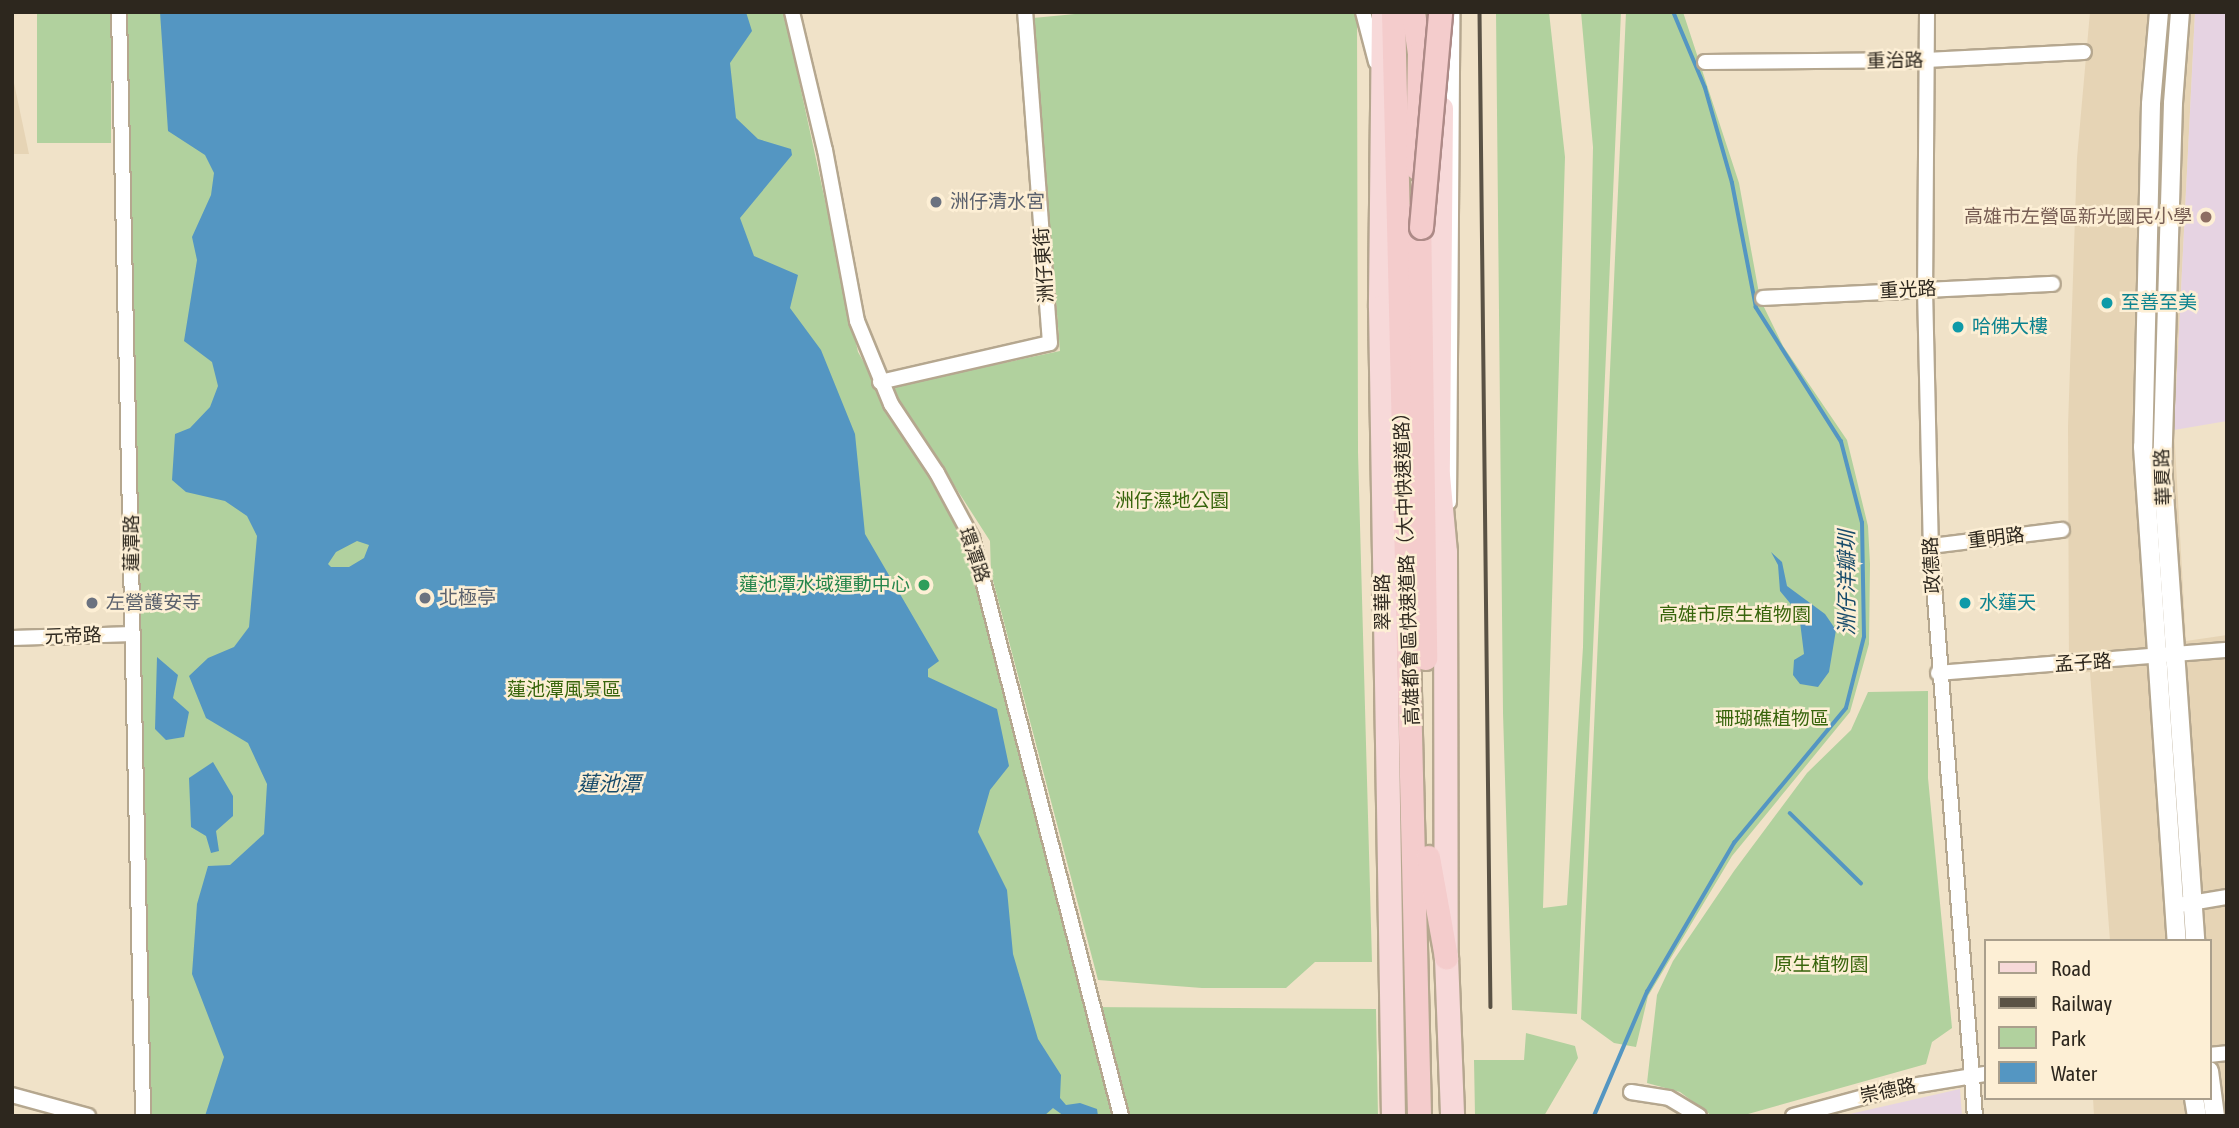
<!DOCTYPE html>
<meta charset="utf-8">
<style>
body{margin:0}
#map{position:relative;width:2239px;height:1128px;overflow:hidden;background:#f0e2c8;font-family:"Asap Condensed","Noto Sans TC",sans-serif}
div>[style]{position:absolute}
.built>*{inset:0;background:#e6d4b5}
.education>*{inset:0;background:#e6d3e2}
.green>*{inset:0;background:#b1d19e;transform-origin:0 0}
.water>*{inset:0;background:#5496c2}
.stream>*{height:3.5px;margin:-1.75px;padding:0 1.75px;transform-origin:1.75px;border-radius:1.75px;background:#5496c2}
.roads{filter:drop-shadow(2px 0 #b5a78f) drop-shadow(-2px 0 #b5a78f) drop-shadow(0 2px #b5a78f) drop-shadow(0 -2px #b5a78f)}
.minor>*{height:14px;margin:-7px;padding:0 7px;transform-origin:7px;border-radius:7px;background:#fff}
.tertiary>*{height:18px;margin:-9px;padding:0 9px;transform-origin:9px;border-radius:9px;background:#fff}
.primary>*{height:23px;margin:-11.5px;padding:0 11.5px;transform-origin:11.5px;border-radius:11.5px;background:#f7d9d9}
.trunk>*{height:23px;margin:-11.5px;padding:0 11.5px;transform-origin:11.5px;border-radius:11.5px;background:#f4cccc}
.rail>*{height:3.5px;margin:-1.75px;padding:0 1.75px;transform-origin:1.75px;border-radius:1.75px;background:#5a5245}
.bridges{filter:drop-shadow(2px 0 #ad8a87) drop-shadow(-2px 0 #ad8a87) drop-shadow(0 2px #ad8a87) drop-shadow(0 -2px #ad8a87)}
.trunk-bridge>*{height:23px;margin:-11.5px;padding:0 11.5px;transform-origin:11.5px;border-radius:11.5px;background:#f4cccc}
.dots>*{width:19px;height:19px;translate:-50% -50%;box-sizing:border-box;border:4px solid #fdefd5;border-radius:50%}
span{translate:-50% -50%;white-space:nowrap;text-align:center;line-height:1.15;-webkit-text-stroke:5px #fdefd5;paint-order:stroke}
.street-label{font-size:19px;color:#2d271e}
.worship-label{font-size:19px;color:#5b616d}
.left{translate:0 -50%;text-align:left}
.education-label{font-size:19px;color:#785e54}
.right{translate:-100% -50%;text-align:right}
.culture-label{font-size:19px;color:#0d838f}
.park-label{font-size:19px;color:#38650c}
.leisure-label{font-size:19px;color:#27864d}
.water-label{font-size:21px;color:#184b6a;font-style:italic}
.frame{position:absolute;inset:0;border:14px solid #2d271e;pointer-events:none}
.legend{position:absolute;left:1984px;top:939px;width:228px;height:161px;box-sizing:border-box;background:#fdefd5;border:2px solid #aa9f8c;margin:0;padding:9px 12px;list-style:none;font-size:21px;color:#2d271e}
.legend li{display:flex;align-items:center;gap:14px;height:35px}
.legend b{width:35px;border:2px solid #aa9f8c}
</style>
<div id="map">
<div class="built">
<i style="clip-path:polygon(2090px 12px,2195px 12px,2174px 429px,2186px 641px,2227px 635px,2227px 1116px,2094px 1116px,2093px 1098px,2209px 1098px,2209px 941px,2110px 941px,2090px 672px,2069px 674px,2068px 426px,2077px 158px)"></i>
<i style="clip-path:polygon(12px 83px,14px 83px,29px 154px,12px 154px)"></i>
</div>
<div class="education">
<i style="clip-path:polygon(2195px 12px,2227px 12px,2227px 421px,2174px 430px)"></i>
<i style="clip-path:polygon(1960px 1089px,1962px 1116px,1841px 1116px)"></i>
</div>
<div class="green">
<i style="left:37px;top:12px;width:74px;height:131px"></i>
<i style="clip-path:polygon(124px 12px,784px 12px,858px 352px,967px 545px,1084px 1007px,1376px 1009px,1378px 1116px,148px 1116px)"></i>
<i style="clip-path:polygon(1096px 12px,1357px 13px,1358px 452px,1372px 962px,1315px 962px,1286px 988px,1202px 988px,1098px 980px,991px 573px,990px 541px,891px 387px,1060px 351px,1033px 18px)"></i>
<i style="clip-path:polygon(1496px 12px,1549px 12px,1565px 157px,1543px 908px,1567px 905px,1583px 647px,1593px 147px,1581px 12px,1621px 12px,1577px 1014px,1512px 1010px,1503px 713px)"></i>
<i style="clip-path:polygon(1626px 12px,1683px 12px,1739px 183px,1760px 299px,1783px 346px,1847px 440px,1868px 526px,1870px 564px,1869px 644px,1850px 712px,1732px 856px,1648px 996px,1636px 1047px,1614px 1043px,1581px 1019px)"></i>
<i style="clip-path:polygon(1928px 691px,1928px 778px,1952px 1028px,1932px 1042px,1926px 1064px,1741px 1116px,1712px 1116px,1680px 1092px,1647px 1083px,1657px 995px,1673px 961px,1734px 871px,1807px 773px,1851px 730px,1868px 692px)"></i>
<i style="clip-path:polygon(1526px 1033px,1575px 1046px,1578px 1058px,1544px 1116px,1475px 1116px,1474px 1060px,1524px 1060px)"></i>
</div>
<div class="water">
<i style="clip-path:polygon(evenodd,160px 12px,746px 12px,752px 31px,730px 63px,736px 118px,758px 139px,791px 149px,792px 155px,740px 218px,754px 256px,798px 275px,790px 308px,821px 350px,855px 434px,865px 534px,939px 661px,928px 669px,928px 677px,997px 709px,1009px 766px,990px 790px,978px 832px,1007px 890px,1013px 954px,1038px 1039px,1061px 1075px,1060px 1098px,1066px 1105px,1080px 1103px,1097px 1109px,1098px 1116px,1064px 1116px,1053px 1108px,1044px 1116px,205px 1116px,224px 1057px,192px 974px,197px 904px,208px 866px,230px 865px,264px 834px,267px 784px,248px 743px,206px 718px,189px 676px,208px 658px,234px 647px,249px 627px,257px 536px,247px 516px,225px 501px,186px 492px,172px 480px,175px 434px,190px 428px,210px 407px,218px 386px,212px 362px,184px 341px,197px 260px,192px 237px,211px 195px,214px 173px,205px 155px,168px 131px,160px 12px,357px 541px,369px 545px,364px 558px,349px 567px,331px 567px,328px 564px,336px 552px,357px 541px)"></i>
<i style="clip-path:polygon(1771px 552px,1782px 562px,1787px 586px,1825px 614px,1836px 630px,1829px 672px,1818px 687px,1800px 684px,1793px 675px,1794px 660px,1804px 654px,1799px 614px,1780px 591px,1778px 565px)"></i>
<i style="clip-path:polygon(157px 657px,178px 675px,173px 698px,189px 712px,184px 737px,166px 740px,155px 729px)"></i>
<i style="clip-path:polygon(213px 762px,233px 796px,233px 816px,216px 831px,219px 851px,211px 853px,206px 836px,191px 827px,189px 778px)"></i>
</div>
<div class="stream">
<i style="left:1790px;top:813px;width:100px;rotate:44.6deg"></i>
<i style="left:1594px;top:1116px;width:135px;rotate:-66.9deg"></i>
<i style="left:1647px;top:992px;width:173px;rotate:-59.7deg"></i>
<i style="left:1734px;top:843px;width:175px;rotate:-50.3deg"></i>
<i style="left:1846px;top:708px;width:73px;rotate:-75.8deg"></i>
<i style="left:1864px;top:637px;width:114px;rotate:-91deg"></i>
<i style="left:1862px;top:523px;width:84px;rotate:-104.5deg"></i>
<i style="left:1841px;top:442px;width:159px;rotate:-122.4deg"></i>
<i style="left:1756px;top:308px;width:127px;rotate:-100.9deg"></i>
<i style="left:1732px;top:183px;width:99px;rotate:-105.9deg"></i>
<i style="left:1705px;top:88px;width:82px;rotate:-112.8deg"></i>
</div>
<div class="roads">
<div class="minor">
<i style="left:119px;top:12px;width:1104px;rotate:88.75deg"></i>
<i style="left:792px;top:12px;width:142px;rotate:76.6deg"></i>
<i style="left:825px;top:150px;width:174px;rotate:79.4deg"></i>
<i style="left:857px;top:321px;width:90px;rotate:67.7deg"></i>
<i style="left:891px;top:404px;width:83px;rotate:56.3deg"></i>
<i style="left:937px;top:473px;width:74px;rotate:61.7deg"></i>
<i style="left:972px;top:538px;width:597px;rotate:75.54deg"></i>
<i style="left:1363px;top:12px;width:52px;rotate:75.4deg"></i>
<i style="left:1927px;top:12px;width:277px;rotate:90.4deg"></i>
<i style="left:1925px;top:289px;width:257px;rotate:88.7deg"></i>
<i style="left:1931px;top:546px;width:572px;rotate:85.59deg"></i>
<i style="left:1705px;top:62px;width:221px;rotate:-0.5deg"></i>
<i style="left:1926px;top:60px;width:158px;rotate:-2.9deg"></i>
<i style="left:1763px;top:298px;width:290px;rotate:-2.8deg"></i>
<i style="left:880px;top:382px;width:174px;rotate:-12.9deg"></i>
<i style="left:1050px;top:343px;width:332px;rotate:-94.3deg"></i>
<i style="left:1449px;top:502px;width:490px;rotate:-89.6deg"></i>
<i style="left:1931px;top:546px;width:132px;rotate:-7deg"></i>
<i style="left:12px;top:638px;width:121px;rotate:-1.9deg"></i>
<i style="left:1938px;top:673px;width:290px;rotate:-4.6deg"></i>
<i style="left:2173px;top:906px;width:55px;rotate:-9.5deg"></i>
<i style="left:2209px;top:1055px;width:18px;rotate:-6deg"></i>
<i style="left:1631px;top:1092px;width:38px;rotate:9deg"></i>
<i style="left:1669px;top:1098px;width:35px;rotate:31deg"></i>
<i style="left:12px;top:1095px;width:79px;rotate:15.4deg"></i>
<i style="left:1793px;top:1116px;width:105px;rotate:-15deg"></i>
<i style="left:1894px;top:1089px;width:92px;rotate:-9.4deg"></i>
</div>
<div class="tertiary">
<i style="left:2159px;top:12px;width:92px;rotate:95deg"></i>
<i style="left:2151px;top:104px;width:343px;rotate:91.3deg"></i>
<i style="left:2143px;top:447px;width:495px;rotate:86.1deg"></i>
<i style="left:2180px;top:12px;width:91px;rotate:94.4deg"></i>
<i style="left:2173px;top:103px;width:362px;rotate:91.7deg"></i>
<i style="left:2162px;top:465px;width:477px;rotate:86deg"></i>
<i style="left:2209px;top:1071px;width:45px;rotate:82.4deg"></i>
<i style="left:2194px;top:1098px;width:18px;rotate:81deg"></i>
</div>
<div class="primary">
<i style="left:1383px;top:12px;width:295px;rotate:90.6deg"></i>
<i style="left:1380px;top:307px;width:809px;rotate:89.08deg"></i>
<i style="left:1441px;top:108px;width:367px;rotate:90.5deg"></i>
<i style="left:1438px;top:475px;width:77px;rotate:84.8deg"></i>
<i style="left:1445px;top:552px;width:405px;rotate:89.9deg"></i>
<i style="left:1446px;top:957px;width:159px;rotate:87.8deg"></i>
</div>
<div class="trunk">
<i style="left:1393px;top:12px;width:1104px;rotate:88.65deg"></i>
<i style="left:1413px;top:12px;width:41px;rotate:81.7deg"></i>
<i style="left:1419px;top:53px;width:115px;rotate:91deg"></i>
<i style="left:1419px;top:210px;width:448px;rotate:89.2deg"></i>
<i style="left:1428px;top:857px;width:102px;rotate:79.8deg"></i>
</div>
</div>
<div class="rail">
<i style="left:1480px;top:12px;width:995px;rotate:89.37deg"></i>
</div>
<div class="bridges">
<div class="trunk-bridge">
<i style="left:1421px;top:227px;width:216px;rotate:-84.9deg"></i>
</div>
</div>
<div class="dots">
<i style="left:936px;top:202px;background:#6b7280"></i>
<i style="left:2206px;top:217px;background:#8d6e63"></i>
<i style="left:2107px;top:303px;background:#0f9aa8"></i>
<i style="left:1958px;top:327px;background:#0f9aa8"></i>
<i style="left:924px;top:585px;background:#2e9e5b"></i>
<i style="left:425px;top:598px;background:#6b7280"></i>
<i style="left:92px;top:603px;background:#6b7280"></i>
<i style="left:1965px;top:603px;background:#0f9aa8"></i>
</div>
<div class="street-label">
<span style="left:1895px;top:61px;rotate:-1deg">重治路</span>
<span style="left:1044px;top:265px;rotate:-94deg">洲仔東街</span>
<span style="left:1908px;top:290px;rotate:-3deg">重光路</span>
<span style="left:2163px;top:477px;rotate:-92deg">華夏路</span>
<span style="left:1996px;top:538px;rotate:-7deg">重明路</span>
<span style="left:132px;top:543px;rotate:-90deg">蓮潭路</span>
<span style="left:974px;top:555px;rotate:71deg">環潭路</span>
<span style="left:1407px;top:564px;rotate:-92deg">高雄都會區快速道路（大中快速道路）</span>
<span style="left:1932px;top:565px;rotate:-93deg">政德路</span>
<span style="left:1383px;top:602px;rotate:-91deg">翠華路</span>
<span style="left:73px;top:636px;rotate:-2deg">元帝路</span>
<span style="left:2083px;top:663px;rotate:-4deg">孟子路</span>
<span style="left:1888px;top:1091px;rotate:-12deg">崇德路</span>
</div>
<div class="worship-label">
<span class="left" style="left:950px;top:202px">洲仔清水宮</span>
<span class="left" style="left:439px;top:598px">北極亭</span>
<span class="left" style="left:106px;top:603px">左營護安寺</span>
</div>
<div class="education-label">
<span class="right" style="left:2192px;top:217px">高雄市左營區新光國民小學</span>
</div>
<div class="culture-label">
<span class="left" style="left:2121px;top:303px">至善至美</span>
<span class="left" style="left:1972px;top:327px">哈佛大樓</span>
<span class="left" style="left:1979px;top:603px">水蓮天</span>
</div>
<div class="park-label">
<span style="left:1172px;top:501px">洲仔濕地公園</span>
<span style="left:1735px;top:615px">高雄市原生植物園</span>
<span style="left:564px;top:690px">蓮池潭風景區</span>
<span style="left:1772px;top:719px">珊瑚礁植物區</span>
<span style="left:1821px;top:965px">原生植物園</span>
</div>
<div class="leisure-label">
<span class="right" style="left:910px;top:585px">蓮池潭水域運動中心</span>
</div>
<div class="water-label">
<span style="left:1846px;top:583px;rotate:-90deg">洲仔洋瓣圳</span>
<span style="left:609px;top:783px">蓮池潭</span>
</div>
<div class="frame"></div>
<ul class="legend">
<li><b style="height:9px;background:#f7d9d9"></b>Road</li>
<li><b style="height:9px;background:#5a5245"></b>Railway</li>
<li><b style="height:19px;background:#b1d19e"></b>Park</li>
<li><b style="height:19px;background:#5496c2"></b>Water</li>
</ul>
</div>
